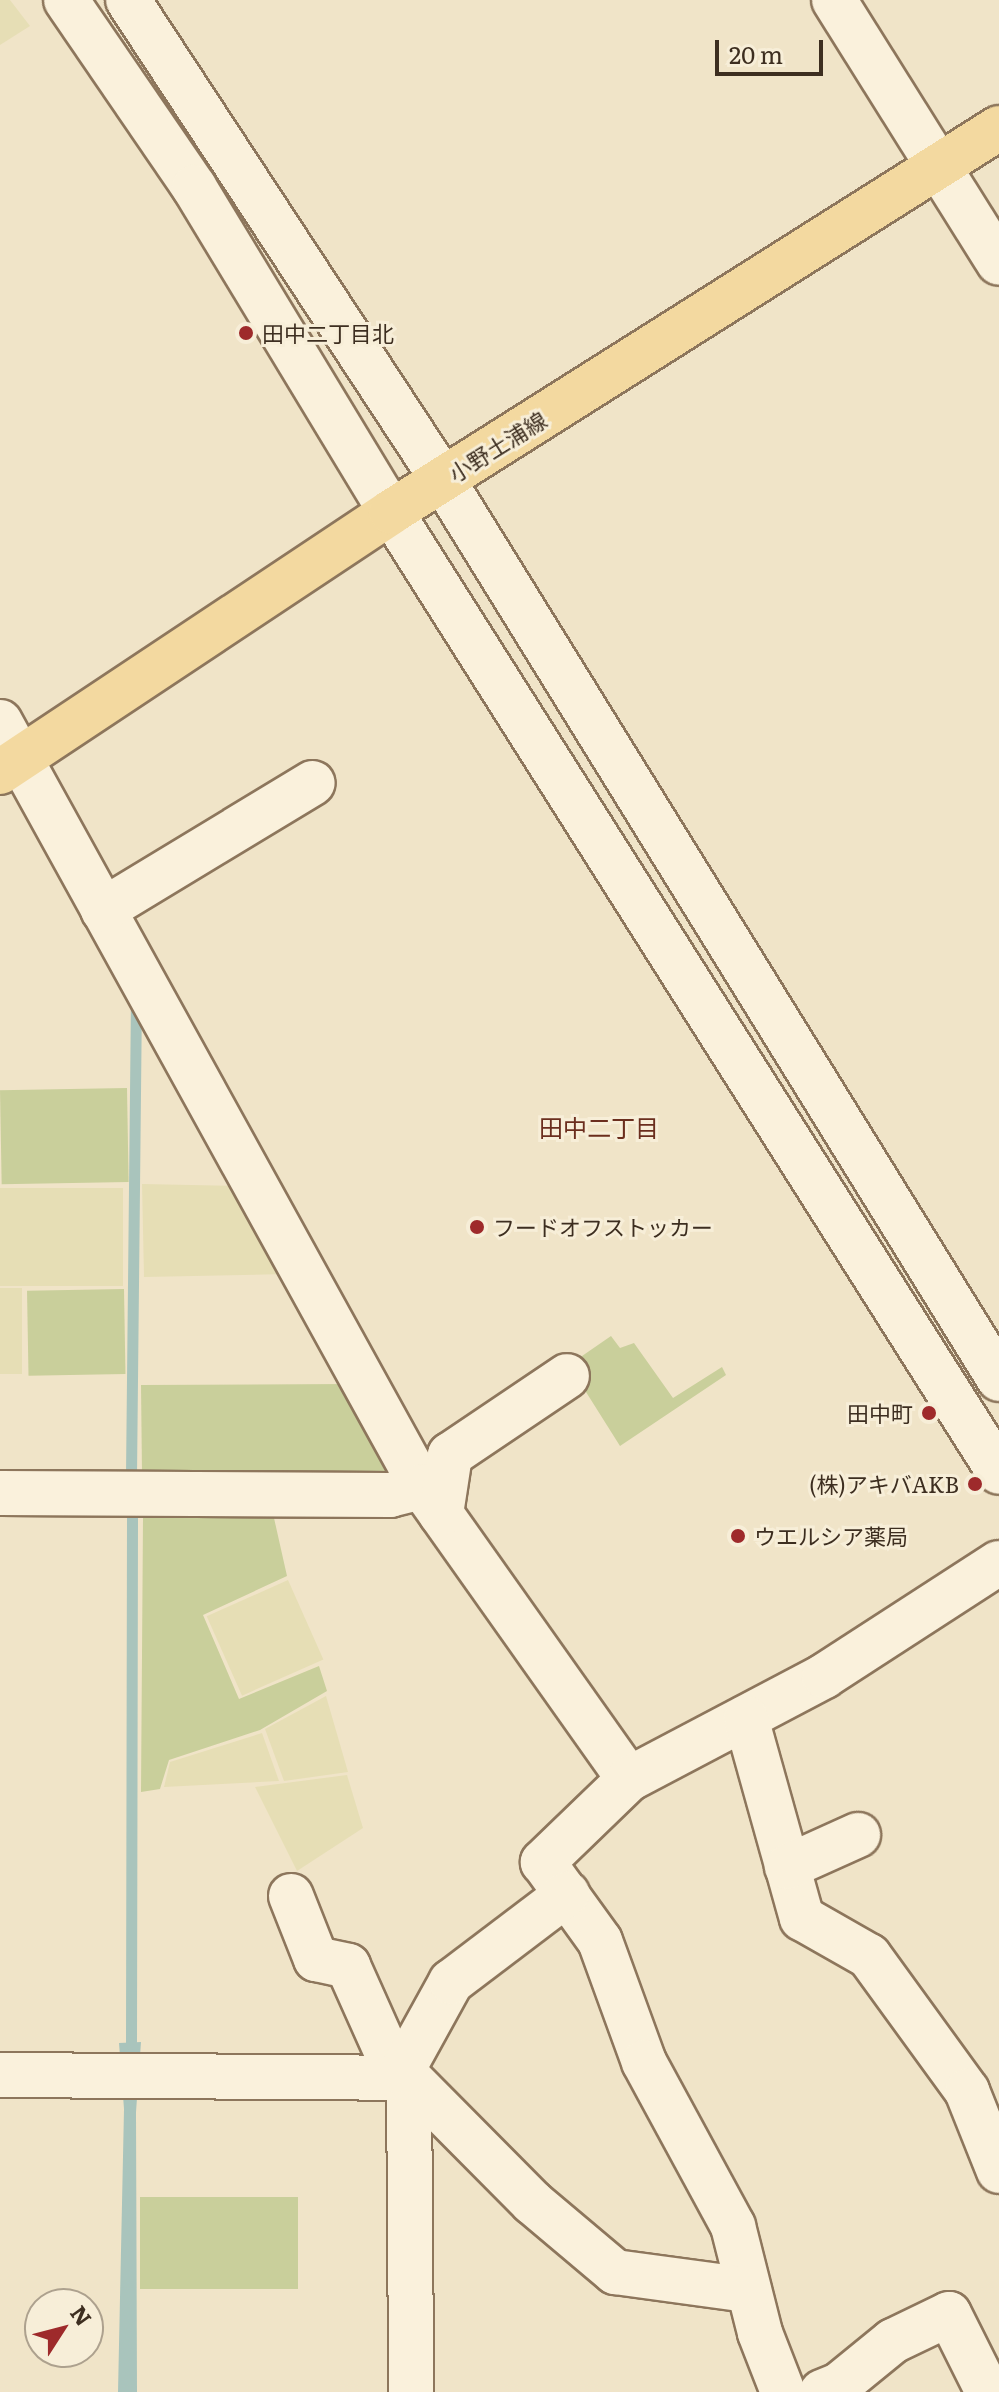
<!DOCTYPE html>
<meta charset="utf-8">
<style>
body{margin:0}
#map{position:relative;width:999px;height:2392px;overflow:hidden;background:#f0e4c8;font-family:Literata,"Noto Sans JP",serif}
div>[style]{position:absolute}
.farmland>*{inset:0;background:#e6deb5;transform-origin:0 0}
.green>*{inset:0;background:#c9cf9b;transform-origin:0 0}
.water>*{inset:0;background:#a9c4bc}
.stream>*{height:11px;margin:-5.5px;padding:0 5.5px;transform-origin:5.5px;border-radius:5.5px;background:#a9c4bc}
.roads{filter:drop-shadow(2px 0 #8d765c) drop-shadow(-2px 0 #8d765c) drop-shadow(0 2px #8d765c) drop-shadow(0 -2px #8d765c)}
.minor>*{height:44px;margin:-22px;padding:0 22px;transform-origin:22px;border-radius:22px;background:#faf1dc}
.major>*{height:44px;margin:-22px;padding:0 22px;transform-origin:22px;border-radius:22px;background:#f3d9a0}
.dots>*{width:22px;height:22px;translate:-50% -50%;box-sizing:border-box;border:4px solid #f7eed8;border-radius:50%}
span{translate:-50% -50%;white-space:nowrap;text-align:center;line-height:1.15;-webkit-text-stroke:6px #f7eed8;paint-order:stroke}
.poi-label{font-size:22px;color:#3d2e20}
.left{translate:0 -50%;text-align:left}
.right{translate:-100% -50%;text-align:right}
.street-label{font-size:22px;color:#3d2e20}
.neighbourhood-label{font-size:24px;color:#6b2e1e}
.north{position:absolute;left:24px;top:2288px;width:80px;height:80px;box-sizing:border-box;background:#f7eed8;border:2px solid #ada18e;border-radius:50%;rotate:54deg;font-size:22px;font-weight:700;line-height:32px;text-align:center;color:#3d2e20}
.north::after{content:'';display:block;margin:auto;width:28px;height:36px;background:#9e2a2b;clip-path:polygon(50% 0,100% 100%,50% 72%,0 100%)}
.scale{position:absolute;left:715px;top:40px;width:108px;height:36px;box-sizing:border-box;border:4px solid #3d2e20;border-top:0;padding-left:10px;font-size:24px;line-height:28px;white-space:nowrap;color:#3d2e20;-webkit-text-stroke:6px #f7eed8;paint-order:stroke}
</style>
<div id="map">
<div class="farmland">
<i style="clip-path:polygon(0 0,10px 0,30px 26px,0 45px)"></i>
<i style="clip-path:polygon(142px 1184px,240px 1186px,286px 1274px,144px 1277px)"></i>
<i style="left:123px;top:1188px;width:98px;height:123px;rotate:90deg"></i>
<i style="left:0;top:1288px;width:22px;height:86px"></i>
<i style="left:288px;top:1580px;width:87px;height:89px;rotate:66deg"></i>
<i style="clip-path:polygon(326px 1696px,348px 1772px,284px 1781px,265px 1729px)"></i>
<i style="clip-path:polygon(262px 1733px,279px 1781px,164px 1787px,170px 1762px)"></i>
<i style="clip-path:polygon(347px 1775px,363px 1828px,297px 1871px,255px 1787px)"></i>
</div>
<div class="green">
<i style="left:127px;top:1088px;width:94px;height:127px;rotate:89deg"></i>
<i style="left:124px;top:1289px;width:85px;height:97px;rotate:89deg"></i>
<i style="clip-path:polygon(611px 1336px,620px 1348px,634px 1343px,673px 1398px,722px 1367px,726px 1375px,620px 1446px,569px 1365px)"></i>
<i style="clip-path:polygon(350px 1384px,392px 1474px,142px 1474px,141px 1385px)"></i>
<i style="clip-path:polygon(143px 1518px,274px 1518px,287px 1576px,203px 1615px,239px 1699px,319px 1666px,327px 1691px,260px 1730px,169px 1760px,160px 1789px,141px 1792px)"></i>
<i style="left:140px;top:2197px;width:158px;height:92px"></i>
</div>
<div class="water">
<i style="clip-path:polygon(141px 2042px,136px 2112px,137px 2392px,118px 2392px,124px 2109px,119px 2043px)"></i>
</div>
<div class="stream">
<i style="left:131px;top:1475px;width:471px;rotate:-89.4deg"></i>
<i style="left:131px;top:2044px;width:531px;rotate:-89.89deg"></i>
</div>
<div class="roads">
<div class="minor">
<i style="left:66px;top:0;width:227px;rotate:55.6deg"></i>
<i style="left:194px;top:187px;width:380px;rotate:58.8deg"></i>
<i style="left:391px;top:512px;width:1136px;rotate:57.65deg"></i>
<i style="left:128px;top:0;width:574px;rotate:56.73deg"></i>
<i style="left:443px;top:480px;width:1057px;rotate:58.26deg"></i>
<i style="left:834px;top:0;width:310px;rotate:57.9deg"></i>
<i style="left:0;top:722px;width:874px;rotate:61.12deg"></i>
<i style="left:422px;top:1487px;width:358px;rotate:54.7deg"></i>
<i style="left:629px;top:1779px;width:221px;rotate:-27.8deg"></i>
<i style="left:824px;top:1676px;width:208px;rotate:-32.9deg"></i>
<i style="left:103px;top:910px;width:245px;rotate:-31.2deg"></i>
<i style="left:0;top:1493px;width:390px;rotate:0.3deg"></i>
<i style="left:390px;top:1495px;width:33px;rotate:-14deg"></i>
<i style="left:441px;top:1514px;width:60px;rotate:-81.3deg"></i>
<i style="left:450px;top:1455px;width:141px;rotate:-34deg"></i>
<i style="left:746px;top:1718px;width:208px;rotate:74.4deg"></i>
<i style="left:802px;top:1918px;width:77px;rotate:29.6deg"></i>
<i style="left:869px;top:1956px;width:167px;rotate:54deg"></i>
<i style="left:967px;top:2091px;width:86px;rotate:68.2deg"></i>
<i style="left:629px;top:1779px;width:120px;rotate:136deg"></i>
<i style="left:543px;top:1862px;width:97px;rotate:54.2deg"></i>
<i style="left:600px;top:1941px;width:129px;rotate:70deg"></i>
<i style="left:644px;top:2062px;width:187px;rotate:61.5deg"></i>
<i style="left:733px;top:2226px;width:110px;rotate:75.8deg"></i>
<i style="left:760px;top:2333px;width:63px;rotate:68.7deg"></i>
<i style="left:787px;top:1867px;width:78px;rotate:-24.3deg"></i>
<i style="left:291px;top:1896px;width:68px;rotate:68.4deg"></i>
<i style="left:316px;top:1959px;width:33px;rotate:12deg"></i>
<i style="left:348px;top:1966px;width:123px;rotate:65.9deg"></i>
<i style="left:0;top:2075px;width:409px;rotate:0.4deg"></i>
<i style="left:409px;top:2078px;width:314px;rotate:89.6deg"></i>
<i style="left:398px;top:2078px;width:110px;rotate:-61.1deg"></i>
<i style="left:451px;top:1982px;width:146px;rotate:-37.2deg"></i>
<i style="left:409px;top:2078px;width:175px;rotate:45.2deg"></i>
<i style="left:532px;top:2202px;width:109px;rotate:40.1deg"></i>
<i style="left:615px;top:2272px;width:135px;rotate:7.7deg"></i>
<i style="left:822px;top:2392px;width:18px;rotate:-22deg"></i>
<i style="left:839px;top:2385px;width:70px;rotate:-39.2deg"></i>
<i style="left:893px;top:2341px;width:62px;rotate:-25.7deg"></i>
<i style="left:949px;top:2314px;width:87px;rotate:63.4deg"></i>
</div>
<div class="major">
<i style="left:0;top:772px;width:470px;rotate:-33.6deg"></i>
<i style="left:391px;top:512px;width:719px;rotate:-32.28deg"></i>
</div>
</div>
<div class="dots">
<i style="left:246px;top:333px;background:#9e2a2b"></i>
<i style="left:477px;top:1227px;background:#9e2a2b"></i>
<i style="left:929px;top:1413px;background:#9e2a2b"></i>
<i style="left:975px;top:1484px;background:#9e2a2b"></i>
<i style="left:738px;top:1536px;background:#9e2a2b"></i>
</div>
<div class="poi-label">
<span class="left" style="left:262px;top:333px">田中二丁目北</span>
<span class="left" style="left:493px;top:1227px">フードオフストッカー</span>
<span class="right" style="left:913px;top:1413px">田中町</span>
<span class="right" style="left:959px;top:1484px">(株)アキバAKB</span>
<span class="left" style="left:754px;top:1536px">ウエルシア薬局</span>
</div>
<div class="street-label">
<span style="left:497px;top:446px;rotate:-32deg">小野土浦線</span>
</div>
<div class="neighbourhood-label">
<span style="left:599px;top:1127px">田中二丁目</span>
</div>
<div class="north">N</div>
<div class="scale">20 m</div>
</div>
